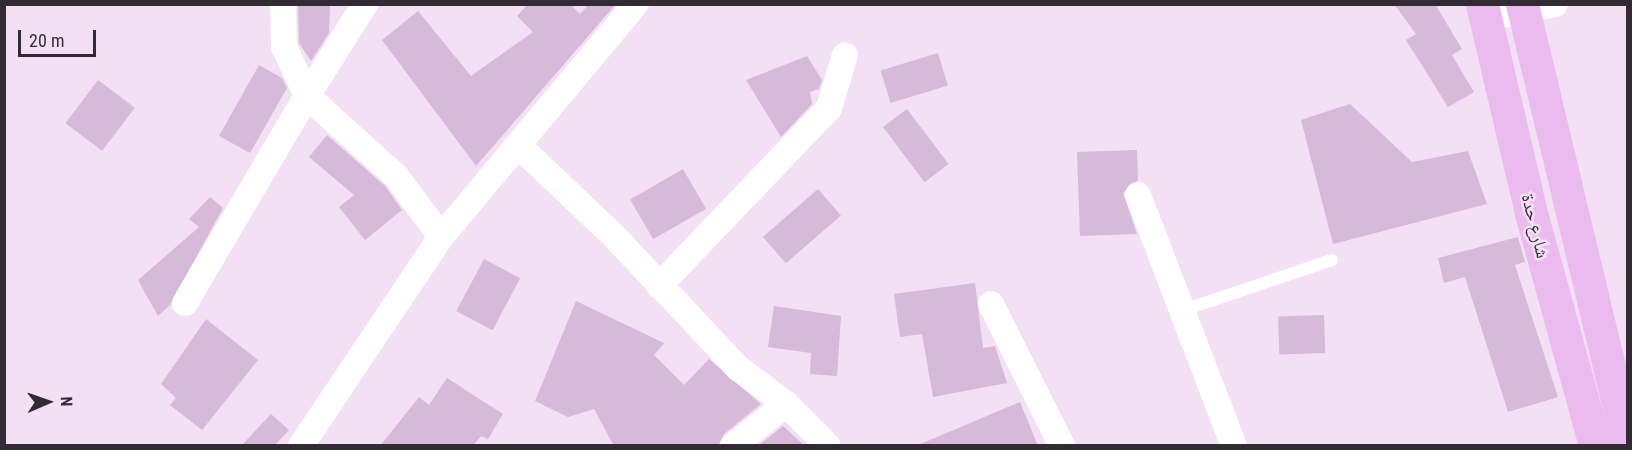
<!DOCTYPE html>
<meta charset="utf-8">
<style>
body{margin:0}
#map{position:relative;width:1632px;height:450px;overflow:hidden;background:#f3e0f4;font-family:"Roboto Condensed","Noto Naskh Arabic",sans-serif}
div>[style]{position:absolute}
.building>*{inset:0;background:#d7b9d9;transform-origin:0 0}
.lane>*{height:12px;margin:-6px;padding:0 6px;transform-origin:6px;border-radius:6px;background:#fff}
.street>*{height:26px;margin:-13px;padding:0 13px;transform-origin:13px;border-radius:13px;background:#fff}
.primary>*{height:33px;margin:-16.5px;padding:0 16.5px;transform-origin:16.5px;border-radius:16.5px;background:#ebbbef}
span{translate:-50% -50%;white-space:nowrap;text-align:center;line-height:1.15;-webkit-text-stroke:5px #f3e0f4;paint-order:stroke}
.street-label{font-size:18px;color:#322b33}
.frame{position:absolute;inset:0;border:6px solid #322b33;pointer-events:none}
.north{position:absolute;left:18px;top:372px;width:60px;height:60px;-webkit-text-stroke:4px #f3e0f4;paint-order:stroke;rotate:88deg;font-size:16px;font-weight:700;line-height:24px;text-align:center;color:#322b33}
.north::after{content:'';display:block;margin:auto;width:21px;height:27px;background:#322b33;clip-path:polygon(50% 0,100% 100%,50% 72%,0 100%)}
.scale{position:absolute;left:18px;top:30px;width:78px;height:27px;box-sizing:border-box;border:3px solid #322b33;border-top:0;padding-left:8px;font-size:18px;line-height:21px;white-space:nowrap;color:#322b33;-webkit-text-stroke:4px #f3e0f4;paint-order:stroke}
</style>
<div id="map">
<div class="building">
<i style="clip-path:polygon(298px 4px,330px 4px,329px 33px,311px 61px,299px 43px)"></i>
<i style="clip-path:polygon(528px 4px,570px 4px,580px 14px,589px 4px,616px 4px,476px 166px,382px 40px,418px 11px,471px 76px,533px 32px,517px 16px)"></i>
<i style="clip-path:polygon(1394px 4px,1435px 4px,1462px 49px,1452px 55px,1474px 92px,1448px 107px,1406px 40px,1416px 34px)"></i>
<i style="left:938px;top:53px;width:34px;height:60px;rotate:73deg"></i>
<i style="clip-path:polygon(807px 56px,822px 80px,819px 89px,810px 92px,812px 104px,781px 137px,746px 80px)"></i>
<i style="clip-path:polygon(259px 65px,282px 78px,287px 88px,250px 153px,219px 136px)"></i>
<i style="left:98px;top:80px;width:46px;height:54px;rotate:37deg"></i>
<i style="clip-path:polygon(1350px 104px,1412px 162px,1468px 151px,1487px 204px,1333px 244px,1301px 120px)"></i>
<i style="left:907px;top:109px;width:69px;height:30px;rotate:53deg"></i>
<i style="clip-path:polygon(327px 135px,385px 186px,402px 210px,365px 240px,339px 207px,354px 195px,309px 157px)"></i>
<i style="clip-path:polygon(1137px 150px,1138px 180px,1123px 193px,1137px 234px,1080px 236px,1077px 152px)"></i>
<i style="left:683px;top:169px;width:46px;height:61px;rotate:60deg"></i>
<i style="left:818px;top:189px;width:35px;height:73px;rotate:49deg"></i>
<i style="clip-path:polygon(210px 197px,223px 208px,170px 305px,158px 316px,138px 280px,199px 227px,189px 219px)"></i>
<i style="clip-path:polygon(1518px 237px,1525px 262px,1515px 265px,1558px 397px,1508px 412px,1465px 277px,1444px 283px,1438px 258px)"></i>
<i style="left:484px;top:259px;width:41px;height:59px;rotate:28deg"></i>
<i style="clip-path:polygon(975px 283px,983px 348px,995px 346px,1007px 383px,933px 397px,922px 334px,900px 337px,894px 294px)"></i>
<i style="clip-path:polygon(576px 301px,664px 343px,654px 355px,684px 385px,709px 359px,761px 404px,724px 434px,718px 446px,614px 446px,594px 409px,568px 417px,535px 401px)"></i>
<i style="clip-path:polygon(774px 306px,841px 316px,837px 376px,810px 374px,811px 353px,768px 347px)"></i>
<i style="left:1324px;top:315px;width:38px;height:46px;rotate:88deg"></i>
<i style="clip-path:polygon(206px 319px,258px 360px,202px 430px,170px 405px,176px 398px,161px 384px)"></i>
<i style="clip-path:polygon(447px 378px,503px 414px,488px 439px,481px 436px,473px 446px,380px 446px,419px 397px,429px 405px)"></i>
<i style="clip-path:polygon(1020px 402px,1038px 446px,918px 446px,918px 445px)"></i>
<i style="clip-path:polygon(271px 414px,289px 430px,274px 446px,241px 446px)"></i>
<i style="clip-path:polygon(783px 426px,805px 446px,758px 446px)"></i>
</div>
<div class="lane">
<i style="left:1184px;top:310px;width:156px;rotate:-18.7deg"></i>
</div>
<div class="street">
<i style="left:365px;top:4px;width:109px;rotate:122.2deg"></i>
<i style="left:307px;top:96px;width:120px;rotate:42deg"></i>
<i style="left:396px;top:176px;width:76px;rotate:53.6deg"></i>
<i style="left:1488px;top:18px;width:68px;rotate:-11.8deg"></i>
<i style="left:518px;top:145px;width:131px;rotate:43.5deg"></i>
<i style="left:613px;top:235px;width:183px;rotate:46.8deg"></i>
<i style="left:738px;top:368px;width:60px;rotate:36.9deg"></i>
<i style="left:1138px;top:195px;width:269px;rotate:69.1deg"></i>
<i style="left:659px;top:286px;width:246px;rotate:-46.3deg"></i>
<i style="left:829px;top:108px;width:55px;rotate:-73.2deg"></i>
<i style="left:185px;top:303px;width:240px;rotate:-59.5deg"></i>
<i style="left:307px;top:96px;width:54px;rotate:-115.1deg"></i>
<i style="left:284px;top:47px;width:43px;rotate:-91.3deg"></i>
<i style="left:991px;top:304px;width:159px;rotate:63.4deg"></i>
<i style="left:301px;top:446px;width:252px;rotate:-56.2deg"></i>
<i style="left:441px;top:237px;width:304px;rotate:-50.1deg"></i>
<i style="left:733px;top:446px;width:68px;rotate:-38.4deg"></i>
<i style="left:786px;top:404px;width:59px;rotate:45deg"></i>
</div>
<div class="primary">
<i style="left:1482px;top:4px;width:215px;rotate:76.8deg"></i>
<i style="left:1531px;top:213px;width:242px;rotate:74.6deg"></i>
<i style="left:1522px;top:4px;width:453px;rotate:76.5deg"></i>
</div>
<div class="street-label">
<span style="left:1535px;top:226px;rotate:76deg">شارع حدة</span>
</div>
<div class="frame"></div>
<div class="north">N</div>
<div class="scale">20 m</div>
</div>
